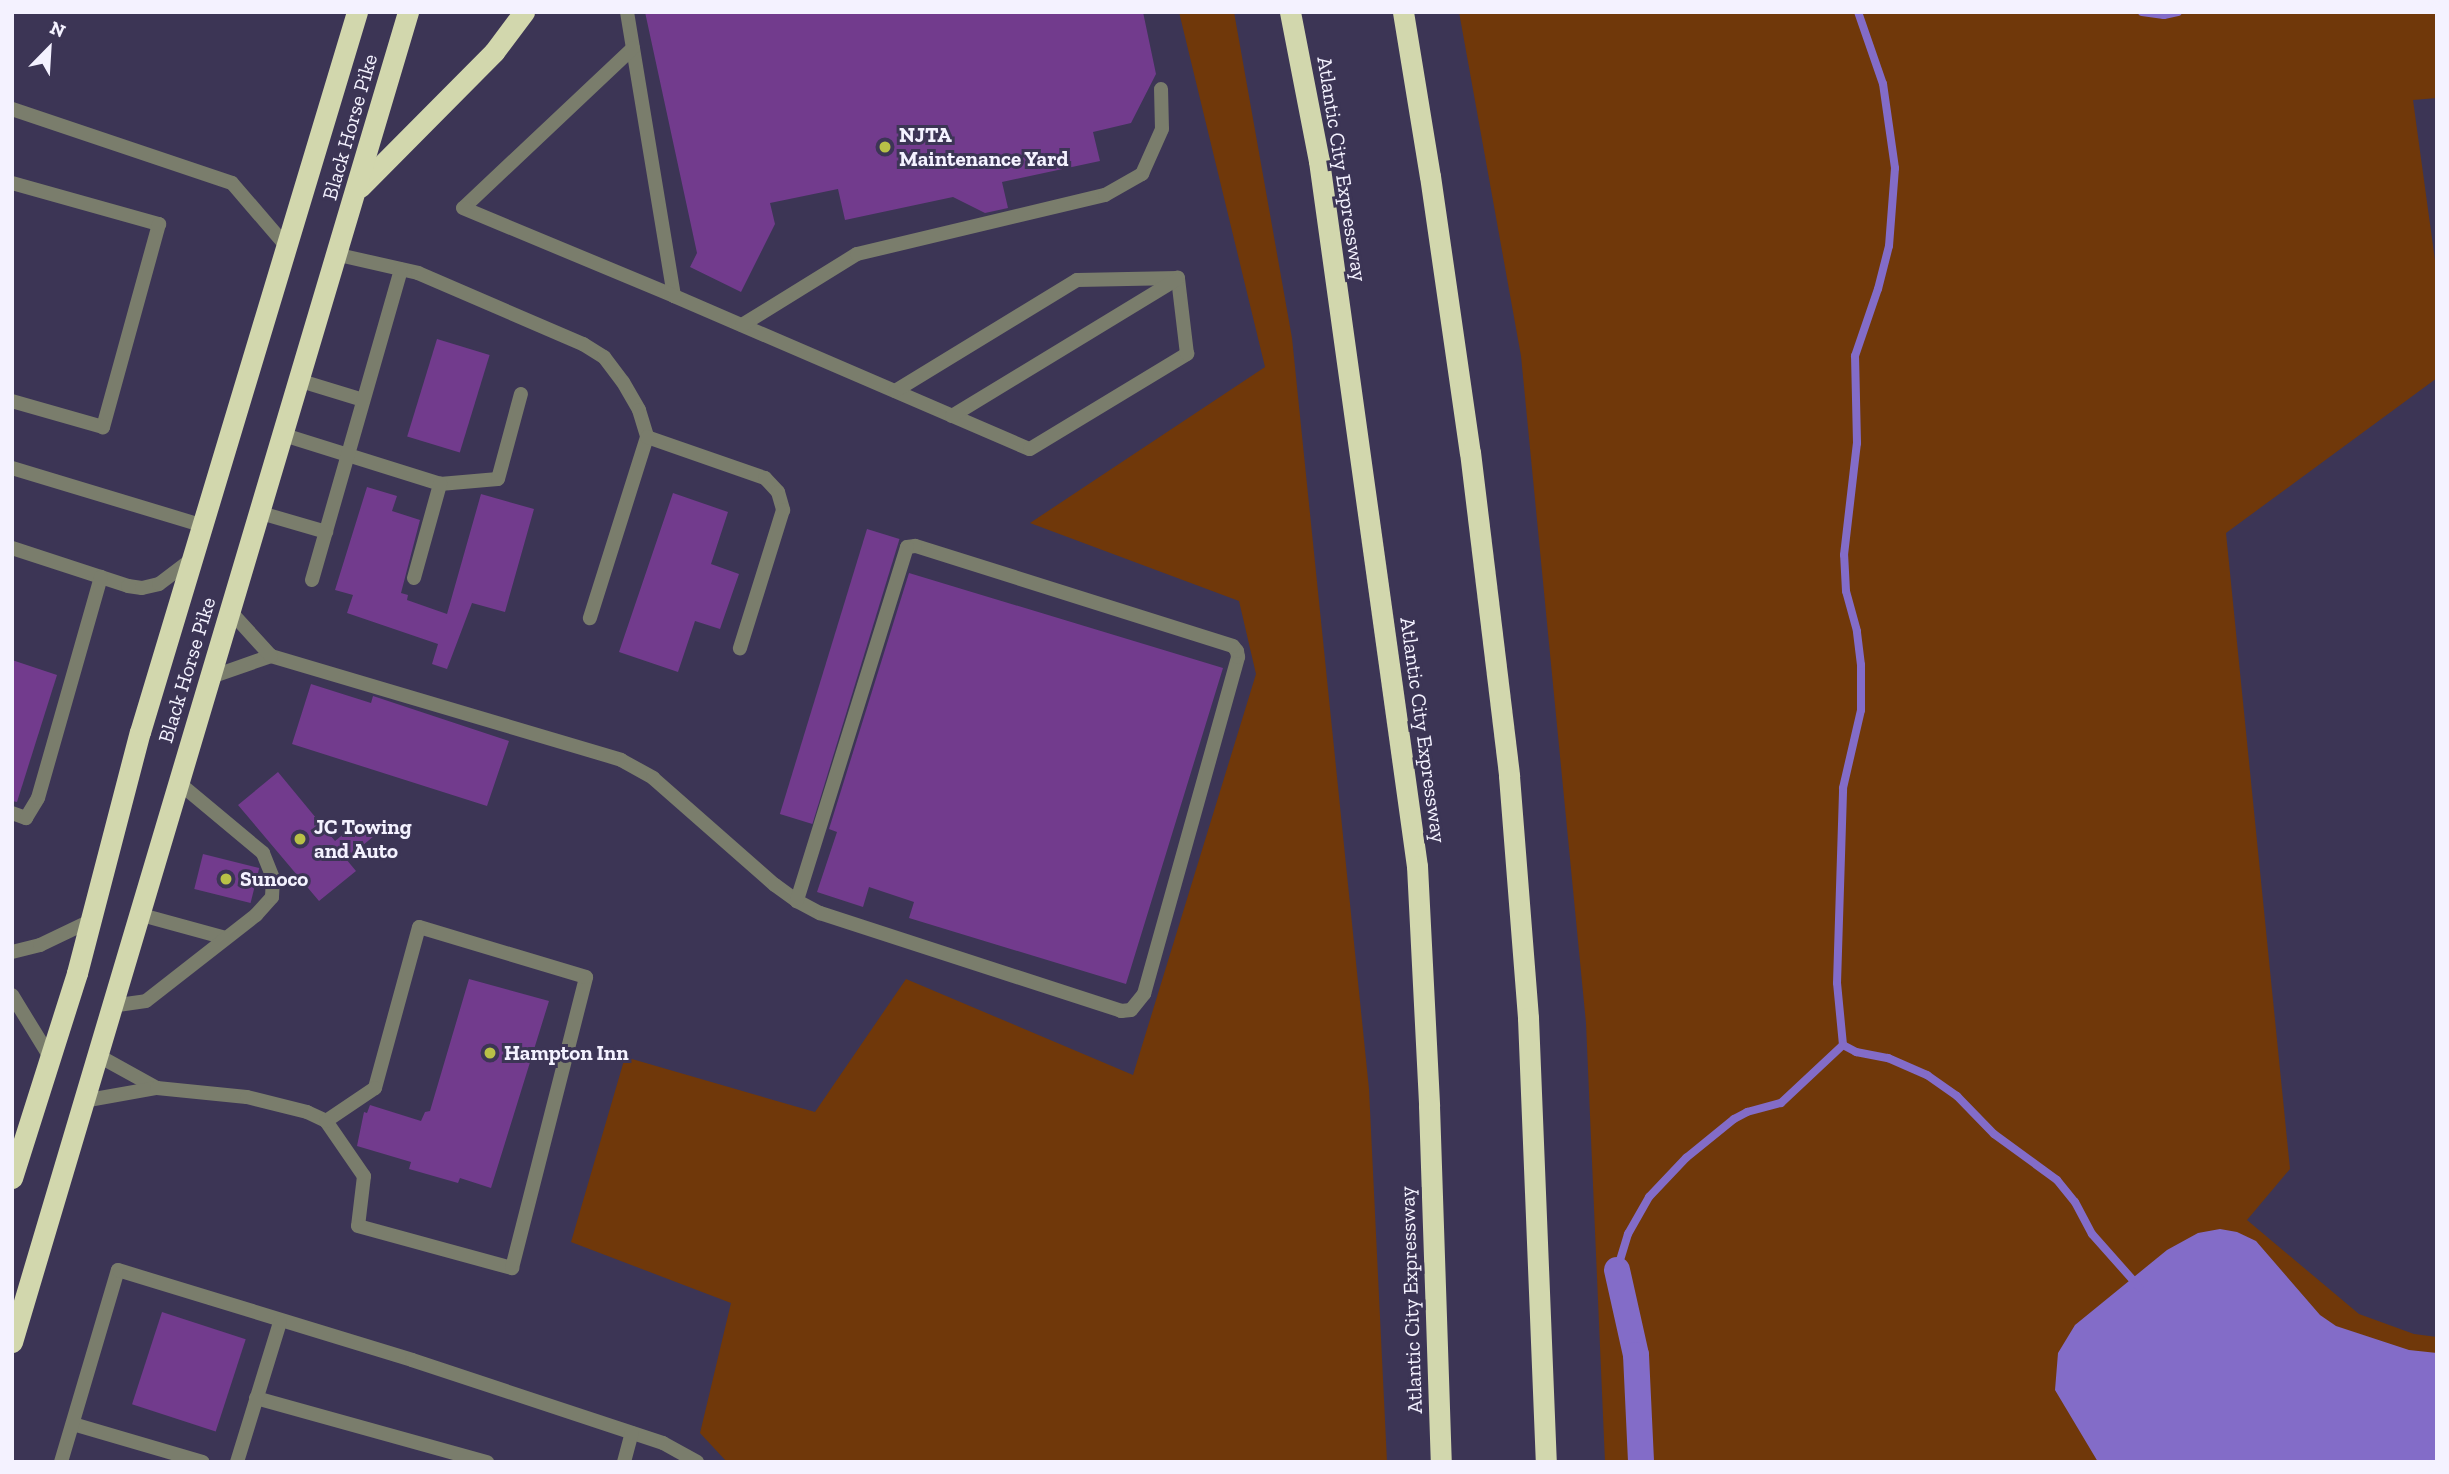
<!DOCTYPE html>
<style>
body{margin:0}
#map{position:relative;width:2449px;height:1474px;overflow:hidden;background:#3c3555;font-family:"Zilla Slab",serif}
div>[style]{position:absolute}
.green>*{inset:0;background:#70380a}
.water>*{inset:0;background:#836cc8}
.stream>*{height:8px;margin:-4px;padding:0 4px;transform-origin:4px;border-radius:4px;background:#836cc8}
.canal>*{height:26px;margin:-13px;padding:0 13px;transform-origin:13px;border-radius:13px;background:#836cc8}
.building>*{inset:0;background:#723b8d;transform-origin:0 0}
.lane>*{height:14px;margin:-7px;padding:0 7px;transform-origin:7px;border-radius:7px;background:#7a7d6c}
.highway>*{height:21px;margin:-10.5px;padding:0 10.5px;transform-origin:10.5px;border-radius:10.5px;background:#d2d7ad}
.dots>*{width:19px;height:19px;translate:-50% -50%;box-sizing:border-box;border:4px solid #3c3555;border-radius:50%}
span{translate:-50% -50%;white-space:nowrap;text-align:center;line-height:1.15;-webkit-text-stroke:6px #3c3555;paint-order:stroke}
.street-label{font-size:21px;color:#f4f2ff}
.poi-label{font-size:21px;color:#f4f2ff;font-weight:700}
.left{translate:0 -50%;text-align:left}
.frame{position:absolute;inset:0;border:14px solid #f4f2ff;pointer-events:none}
.north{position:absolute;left:14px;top:14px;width:70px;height:70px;-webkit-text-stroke:5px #3c3555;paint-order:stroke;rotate:24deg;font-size:19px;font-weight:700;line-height:28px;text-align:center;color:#f4f2ff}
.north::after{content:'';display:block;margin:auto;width:24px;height:32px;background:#f4f2ff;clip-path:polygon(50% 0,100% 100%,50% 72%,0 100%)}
</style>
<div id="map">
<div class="green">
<i style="clip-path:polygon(1179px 12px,1234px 12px,1292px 338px,1369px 1089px,1387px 1462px,727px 1462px,700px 1433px,731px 1303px,571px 1242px,625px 1057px,815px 1112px,906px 979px,1133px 1075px,1256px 674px,1239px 601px,1030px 523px,1265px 367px)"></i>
<i style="clip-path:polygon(1459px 12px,2437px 12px,2437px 98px,2413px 100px,2437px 275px,2437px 378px,2226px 533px,2290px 1169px,2247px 1220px,2359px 1314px,2414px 1334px,2437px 1337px,2437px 1462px,1605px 1462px,1586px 1023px,1521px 356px)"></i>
</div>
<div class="water">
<i style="clip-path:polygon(2220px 1229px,2237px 1232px,2256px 1241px,2320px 1315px,2336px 1326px,2409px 1350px,2437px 1353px,2437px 1462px,2098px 1462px,2055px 1390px,2058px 1353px,2075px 1325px,2167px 1250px,2198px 1233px)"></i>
</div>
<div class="stream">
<i style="left:2142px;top:12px;width:22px;rotate:8deg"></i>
<i style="left:2164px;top:15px;width:14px;rotate:-12deg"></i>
<i style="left:1843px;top:1045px;width:62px;rotate:-95.5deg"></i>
<i style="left:1837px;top:983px;width:195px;rotate:-88.2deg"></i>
<i style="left:1843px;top:788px;width:80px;rotate:-77deg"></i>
<i style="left:1861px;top:710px;width:45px;rotate:-90deg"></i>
<i style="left:1861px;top:665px;width:34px;rotate:-97deg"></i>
<i style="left:1857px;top:631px;width:41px;rotate:-105.4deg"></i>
<i style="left:1846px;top:591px;width:36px;rotate:-93deg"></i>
<i style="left:1844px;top:555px;width:113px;rotate:-83.4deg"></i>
<i style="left:1857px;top:443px;width:87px;rotate:-91.3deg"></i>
<i style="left:1855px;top:356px;width:71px;rotate:-71.1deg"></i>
<i style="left:1878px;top:289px;width:44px;rotate:-75.7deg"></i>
<i style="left:1889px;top:246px;width:78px;rotate:-85.6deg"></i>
<i style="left:1895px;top:168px;width:85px;rotate:-98.1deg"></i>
<i style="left:1883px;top:84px;width:76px;rotate:-109.1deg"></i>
<i style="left:1843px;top:1045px;width:15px;rotate:28deg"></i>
<i style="left:1856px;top:1052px;width:33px;rotate:11deg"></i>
<i style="left:1888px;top:1058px;width:43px;rotate:23.6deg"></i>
<i style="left:1927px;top:1075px;width:37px;rotate:35deg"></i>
<i style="left:1957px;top:1096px;width:53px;rotate:45.8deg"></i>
<i style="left:1994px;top:1134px;width:78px;rotate:36.1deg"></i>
<i style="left:2057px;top:1180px;width:28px;rotate:51deg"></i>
<i style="left:2075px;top:1202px;width:36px;rotate:62deg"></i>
<i style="left:2092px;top:1234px;width:71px;rotate:48.4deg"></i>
<i style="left:1617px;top:1270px;width:38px;rotate:-73deg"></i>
<i style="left:1628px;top:1234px;width:43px;rotate:-60.4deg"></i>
<i style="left:1649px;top:1197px;width:54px;rotate:-46.5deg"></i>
<i style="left:1686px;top:1158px;width:62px;rotate:-39.1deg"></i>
<i style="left:1734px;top:1119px;width:15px;rotate:-28deg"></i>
<i style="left:1747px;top:1112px;width:35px;rotate:-15deg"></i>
<i style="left:1781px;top:1103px;width:85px;rotate:-43.1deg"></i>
</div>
<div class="canal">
<i style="left:1617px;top:1270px;width:87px;rotate:77.4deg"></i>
<i style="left:1636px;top:1355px;width:107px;rotate:87.3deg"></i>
</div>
<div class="building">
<i style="clip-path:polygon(645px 12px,1143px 12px,1156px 74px,1131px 123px,1093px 132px,1100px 161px,1002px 182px,1008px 208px,985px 213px,953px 197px,845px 220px,838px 189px,770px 203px,775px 224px,741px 292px,690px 267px,697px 253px)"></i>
<i style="left:437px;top:339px;width:55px;height:102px;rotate:17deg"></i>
<i style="clip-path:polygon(367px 487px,397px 496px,392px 511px,420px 520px,401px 593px,408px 595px,407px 600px,447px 614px,481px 494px,534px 509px,505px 612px,472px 603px,447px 669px,432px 664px,438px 644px,347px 613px,353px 595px,335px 590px)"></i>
<i style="clip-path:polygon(673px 493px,728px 512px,711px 564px,739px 574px,720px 629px,695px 621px,678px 672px,619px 652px)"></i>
<i style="left:867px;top:529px;width:34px;height:298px;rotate:17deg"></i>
<i style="clip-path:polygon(909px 573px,1223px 668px,1126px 984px,909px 918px,914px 902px,869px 887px,863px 907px,817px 892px,837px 832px,829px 829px)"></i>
<i style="clip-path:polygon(12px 660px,57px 675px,17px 802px,12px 801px)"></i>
<i style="clip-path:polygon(311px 684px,371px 703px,373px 696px,509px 741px,487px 806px,292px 744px)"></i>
<i style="clip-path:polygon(278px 772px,335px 841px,361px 820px,374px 836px,346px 859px,356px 871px,319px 901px,238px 805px)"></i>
<i style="left:203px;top:854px;width:58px;height:36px;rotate:14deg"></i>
<i style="clip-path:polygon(469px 979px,549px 1001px,491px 1188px,460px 1178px,458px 1183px,409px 1169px,411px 1162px,357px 1146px,364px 1112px,367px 1113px,370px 1105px,421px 1121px,425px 1112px,430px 1111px)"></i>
<i style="left:162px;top:1312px;width:88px;height:97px;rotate:18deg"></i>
</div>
<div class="lane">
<i style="left:627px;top:12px;width:288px;rotate:80.6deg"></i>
<i style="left:674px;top:296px;width:387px;rotate:23.3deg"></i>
<i style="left:1030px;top:449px;width:184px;rotate:-31.2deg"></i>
<i style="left:1187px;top:354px;width:77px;rotate:-96.8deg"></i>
<i style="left:1178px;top:278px;width:101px;rotate:178.9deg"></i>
<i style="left:1077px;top:280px;width:213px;rotate:148.6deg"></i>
<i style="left:633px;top:48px;width:233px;rotate:136.7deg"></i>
<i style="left:463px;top:208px;width:229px;rotate:22.6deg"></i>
<i style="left:12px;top:109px;width:232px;rotate:18.6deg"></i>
<i style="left:232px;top:183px;width:86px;rotate:49.3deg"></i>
<i style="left:12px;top:183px;width:153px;rotate:15.6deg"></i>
<i style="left:159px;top:224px;width:211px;rotate:105.4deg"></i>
<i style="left:103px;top:427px;width:95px;rotate:-164.1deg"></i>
<i style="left:339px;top:255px;width:81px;rotate:12.8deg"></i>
<i style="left:418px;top:273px;width:180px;rotate:23.3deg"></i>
<i style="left:583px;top:344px;width:25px;rotate:32deg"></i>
<i style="left:604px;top:357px;width:31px;rotate:53deg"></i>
<i style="left:623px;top:382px;width:32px;rotate:60deg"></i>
<i style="left:639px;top:410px;width:28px;rotate:73deg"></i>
<i style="left:647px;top:437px;width:190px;rotate:107.5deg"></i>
<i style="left:742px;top:325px;width:135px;rotate:-31.7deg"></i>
<i style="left:857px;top:254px;width:255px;rotate:-13.4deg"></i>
<i style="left:1105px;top:195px;width:43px;rotate:-29.6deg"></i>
<i style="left:1142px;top:174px;width:49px;rotate:-66deg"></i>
<i style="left:1162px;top:129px;width:40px;rotate:-91.4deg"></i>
<i style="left:301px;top:381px;width:65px;rotate:17deg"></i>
<i style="left:952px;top:416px;width:263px;rotate:-31.3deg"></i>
<i style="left:284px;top:435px;width:164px;rotate:17.4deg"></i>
<i style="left:440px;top:484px;width:58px;rotate:-4.9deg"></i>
<i style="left:498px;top:479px;width:88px;rotate:-74.9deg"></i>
<i style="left:647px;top:437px;width:125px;rotate:19.2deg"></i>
<i style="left:765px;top:478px;width:19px;rotate:47deg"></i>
<i style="left:778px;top:492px;width:19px;rotate:74deg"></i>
<i style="left:783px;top:510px;width:145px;rotate:107.3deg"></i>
<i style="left:12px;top:468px;width:201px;rotate:16.8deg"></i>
<i style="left:261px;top:513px;width:68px;rotate:16.3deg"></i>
<i style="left:12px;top:548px;width:122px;rotate:18.1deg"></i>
<i style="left:128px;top:586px;width:14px;rotate:8deg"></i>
<i style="left:142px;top:588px;width:17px;rotate:-13deg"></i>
<i style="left:159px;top:584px;width:40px;rotate:-37deg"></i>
<i style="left:414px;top:578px;width:98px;rotate:-74.5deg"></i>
<i style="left:312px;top:580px;width:323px;rotate:-74deg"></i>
<i style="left:271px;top:656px;width:365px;rotate:16.5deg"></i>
<i style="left:621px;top:760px;width:37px;rotate:29deg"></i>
<i style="left:653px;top:778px;width:162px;rotate:41.3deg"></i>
<i style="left:775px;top:885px;width:27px;rotate:36deg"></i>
<i style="left:797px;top:901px;width:26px;rotate:28deg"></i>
<i style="left:820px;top:913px;width:317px;rotate:18deg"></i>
<i style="left:1121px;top:1011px;width:10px;rotate:-6deg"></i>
<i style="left:1131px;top:1010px;width:21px;rotate:-51deg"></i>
<i style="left:1144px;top:994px;width:350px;rotate:-74.4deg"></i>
<i style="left:1238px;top:657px;width:6px;rotate:-99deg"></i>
<i style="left:1237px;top:651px;width:6px;rotate:-129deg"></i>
<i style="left:1233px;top:646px;width:333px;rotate:-162.5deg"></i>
<i style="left:915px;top:546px;width:8px;rotate:173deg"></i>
<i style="left:907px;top:547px;width:371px;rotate:107.3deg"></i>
<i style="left:211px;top:677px;width:64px;rotate:-19.3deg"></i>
<i style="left:271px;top:656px;width:59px;rotate:-132.3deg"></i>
<i style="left:12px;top:813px;width:15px;rotate:20deg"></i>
<i style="left:26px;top:818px;width:23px;rotate:-59deg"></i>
<i style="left:38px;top:798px;width:230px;rotate:-74.1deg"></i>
<i style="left:138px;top:914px;width:91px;rotate:15.3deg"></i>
<i style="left:12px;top:952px;width:29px;rotate:-14deg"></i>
<i style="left:40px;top:945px;width:55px;rotate:-25.6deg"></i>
<i style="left:12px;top:995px;width:73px;rotate:58.5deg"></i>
<i style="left:111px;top:1006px;width:35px;rotate:-8deg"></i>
<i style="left:146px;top:1001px;width:140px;rotate:-38deg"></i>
<i style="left:256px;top:915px;width:24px;rotate:-48deg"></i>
<i style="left:272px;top:897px;width:19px;rotate:-87deg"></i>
<i style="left:273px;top:878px;width:27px;rotate:-112deg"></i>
<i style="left:263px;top:853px;width:109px;rotate:-140.2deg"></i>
<i style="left:97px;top:1055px;width:68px;rotate:28.8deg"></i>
<i style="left:83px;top:1101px;width:75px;rotate:-10deg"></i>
<i style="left:157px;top:1088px;width:90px;rotate:5.7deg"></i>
<i style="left:247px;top:1097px;width:62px;rotate:14deg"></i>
<i style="left:307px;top:1112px;width:21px;rotate:25deg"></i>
<i style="left:326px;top:1121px;width:67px;rotate:55.4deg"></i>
<i style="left:364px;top:1176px;width:50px;rotate:96.8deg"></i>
<i style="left:358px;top:1226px;width:160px;rotate:15.3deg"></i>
<i style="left:512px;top:1268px;width:300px;rotate:-75.7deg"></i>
<i style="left:586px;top:977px;width:174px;rotate:-163.3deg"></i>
<i style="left:419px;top:927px;width:167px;rotate:105.3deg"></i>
<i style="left:375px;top:1088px;width:59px;rotate:146deg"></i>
<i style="left:256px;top:1398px;width:240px;rotate:15.5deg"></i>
<i style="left:73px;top:1424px;width:135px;rotate:16.3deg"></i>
<i style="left:61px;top:1462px;width:200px;rotate:-73.5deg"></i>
<i style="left:118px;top:1270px;width:307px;rotate:17deg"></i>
<i style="left:412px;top:1360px;width:264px;rotate:18.3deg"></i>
<i style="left:663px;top:1443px;width:39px;rotate:29deg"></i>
<i style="left:237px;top:1462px;width:146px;rotate:-72.9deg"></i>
<i style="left:624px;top:1462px;width:30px;rotate:-75deg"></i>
</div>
<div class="highway">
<i style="left:1290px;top:12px;width:152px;rotate:79deg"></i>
<i style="left:1319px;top:161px;width:712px;rotate:82.09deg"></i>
<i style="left:1417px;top:866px;width:240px;rotate:87.1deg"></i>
<i style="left:1429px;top:1106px;width:356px;rotate:88.1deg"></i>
<i style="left:1403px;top:12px;width:166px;rotate:80.7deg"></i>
<i style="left:1430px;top:176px;width:279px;rotate:81.8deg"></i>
<i style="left:1470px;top:452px;width:326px;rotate:83.1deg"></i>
<i style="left:1509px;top:776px;width:243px;rotate:85.5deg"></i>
<i style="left:1528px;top:1018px;width:444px;rotate:87.7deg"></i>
<i style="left:360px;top:187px;width:190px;rotate:-45.2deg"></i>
<i style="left:494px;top:52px;width:50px;rotate:-53.1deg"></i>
<i style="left:12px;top:1178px;width:215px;rotate:-72.4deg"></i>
<i style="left:77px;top:973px;width:249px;rotate:-75.4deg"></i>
<i style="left:140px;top:732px;width:752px;rotate:-73.23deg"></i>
<i style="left:12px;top:1342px;width:1388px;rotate:-73.42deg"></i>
</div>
<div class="dots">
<i style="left:885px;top:147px;background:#b8c147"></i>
<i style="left:300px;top:839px;background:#b8c147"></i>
<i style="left:226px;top:879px;background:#b8c147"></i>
<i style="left:490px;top:1053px;background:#b8c147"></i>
</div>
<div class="street-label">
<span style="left:350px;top:127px;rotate:-74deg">Black Horse Pike</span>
<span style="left:1342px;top:169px;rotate:81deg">Atlantic City Expressway</span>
<span style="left:187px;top:670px;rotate:-73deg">Black Horse Pike</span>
<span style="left:1423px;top:730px;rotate:82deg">Atlantic City Expressway</span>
<span style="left:1411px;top:1300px;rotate:-92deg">Atlantic City Expressway</span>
</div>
<div class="poi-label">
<span class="left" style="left:899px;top:147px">NJTA<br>Maintenance Yard</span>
<span class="left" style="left:314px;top:839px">JC Towing<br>and Auto</span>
<span class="left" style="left:240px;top:879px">Sunoco</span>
<span class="left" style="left:504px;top:1053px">Hampton Inn</span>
</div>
<div class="frame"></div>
<div class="north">N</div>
</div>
